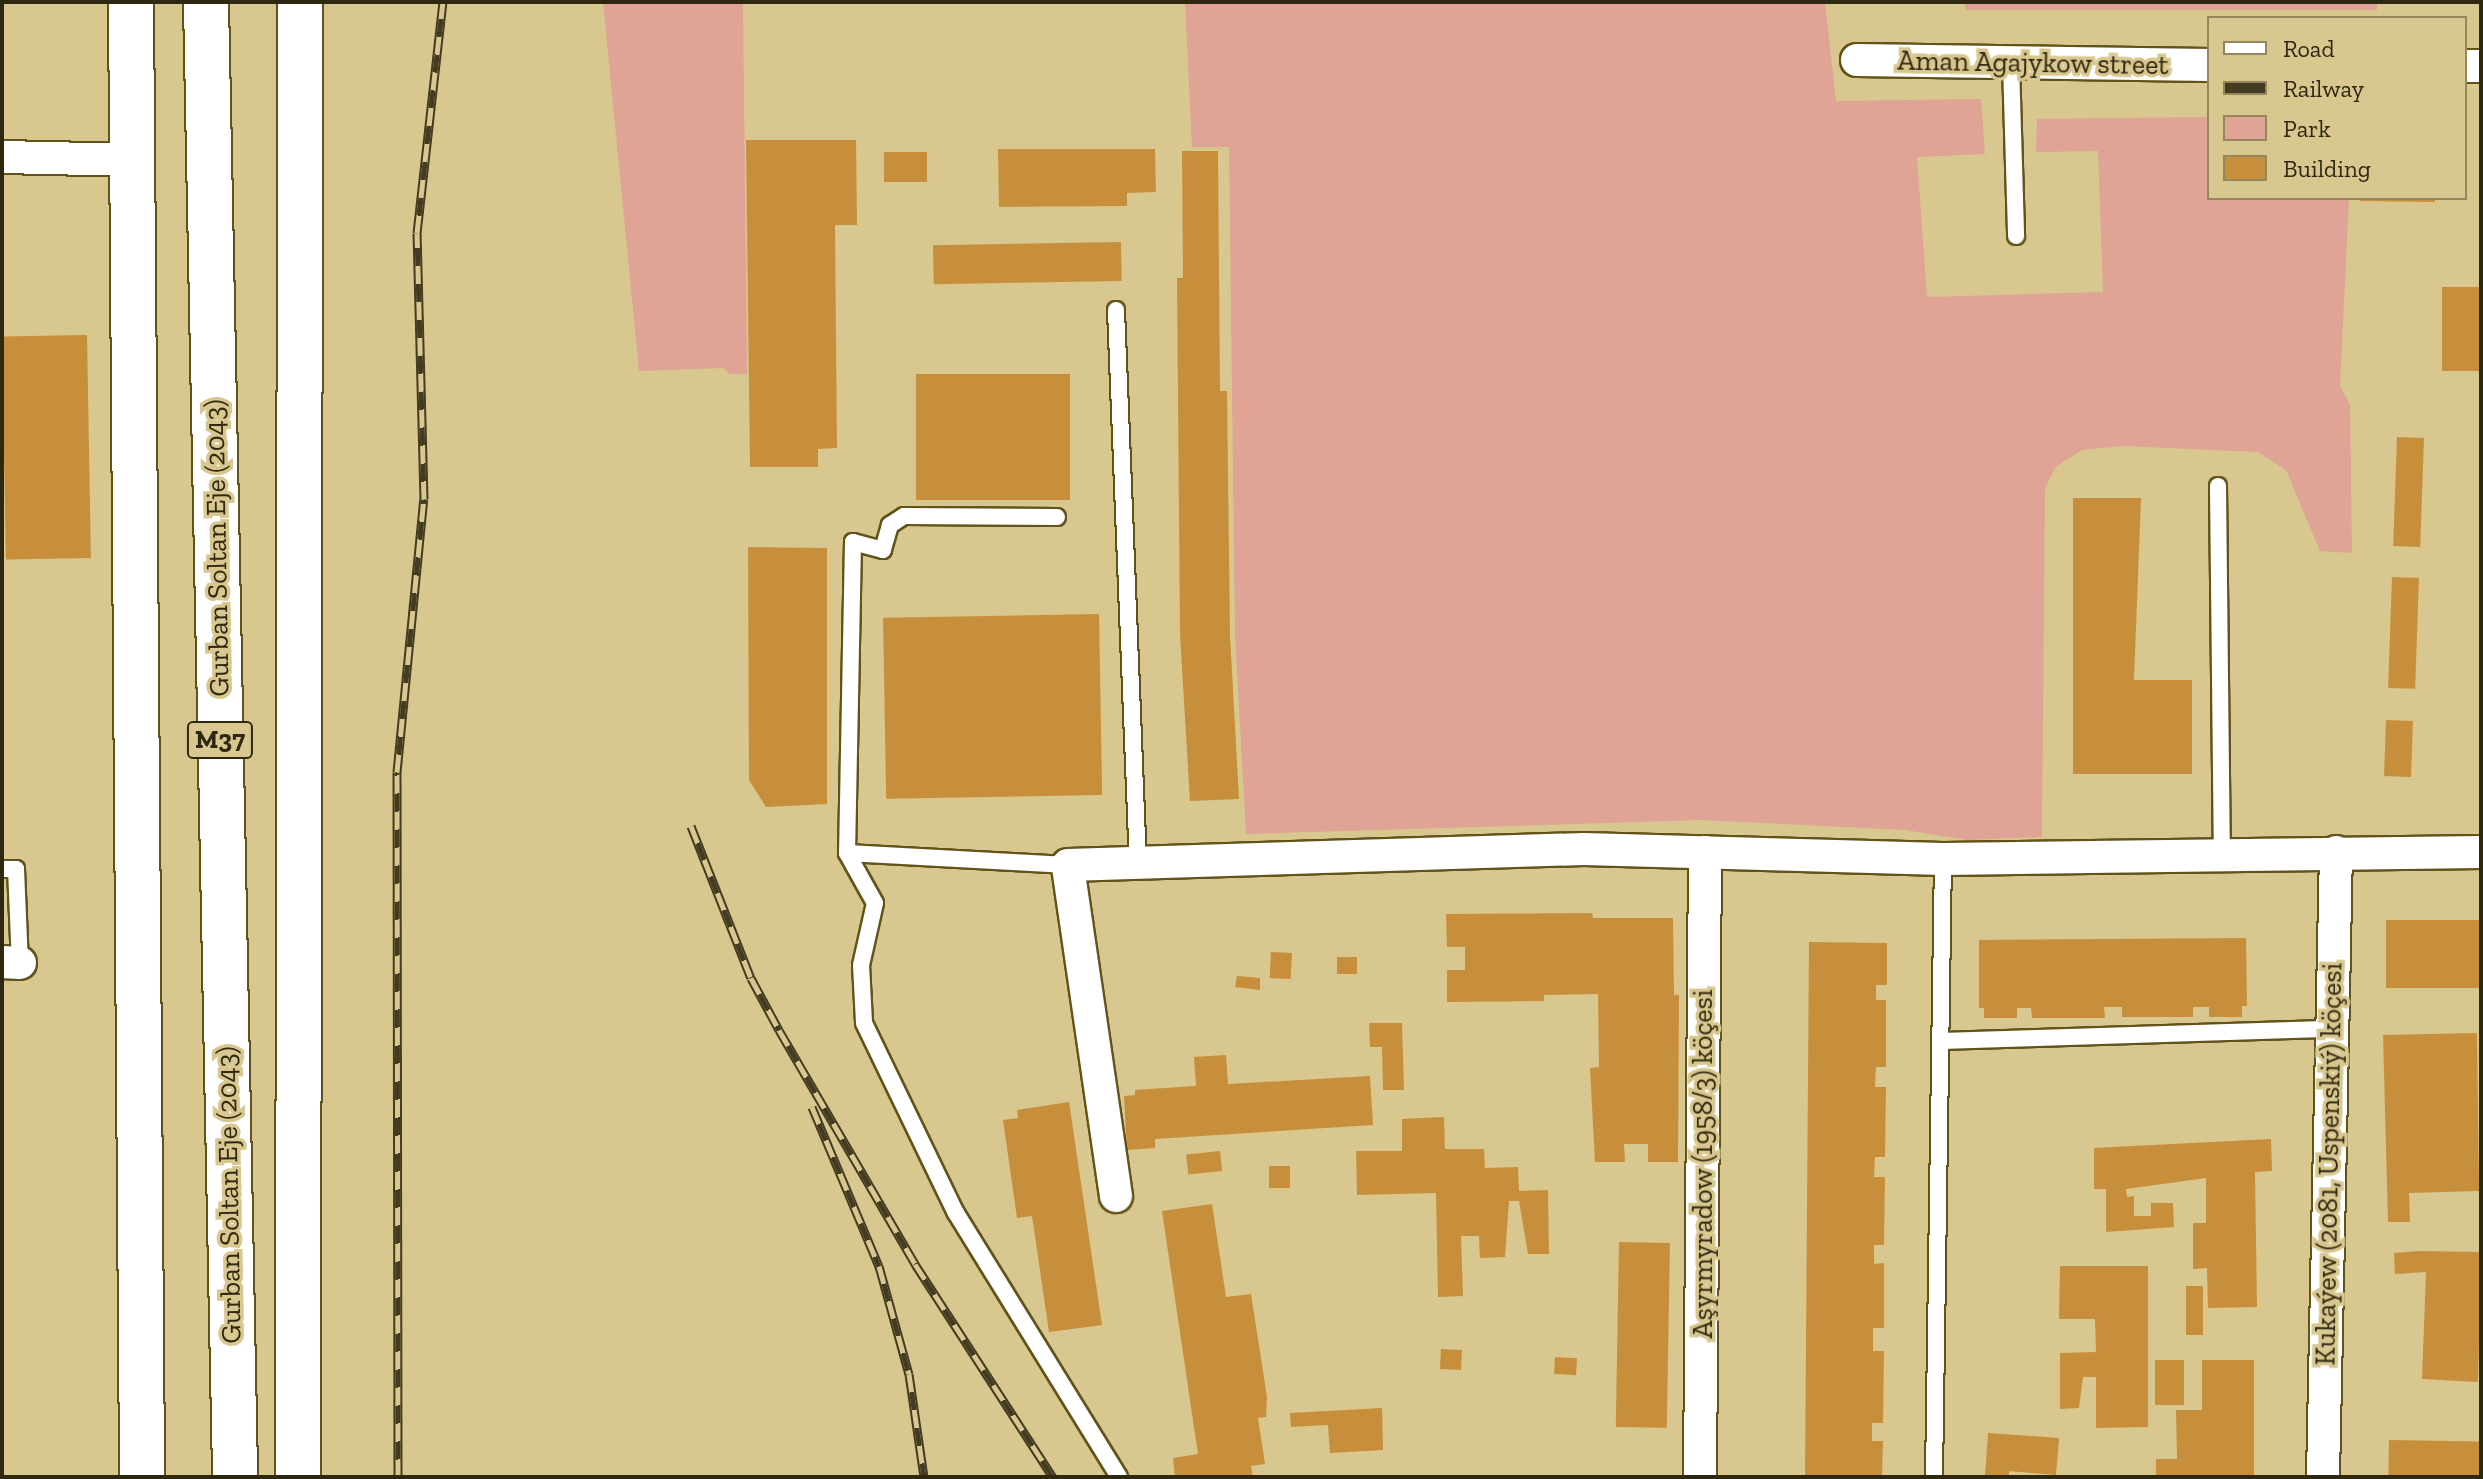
<!DOCTYPE html>
<meta charset="utf-8">
<style>
body{margin:0}
#map{position:relative;width:2483px;height:1479px;overflow:hidden;background:#d8c78e;font-family:"Zilla Slab",serif}
div>[style]{position:absolute}
.green>*{inset:0;background:#dfa495;transform-origin:0 0}
.building>*{inset:0;background:#c78f3b;transform-origin:0 0}
.roads{filter:drop-shadow(2px 0 #62531a) drop-shadow(-2px 0 #62531a) drop-shadow(0 2px #62531a) drop-shadow(0 -2px #62531a)}
.service>*{height:16px;margin:-8px;padding:0 8px;transform-origin:8px;border-radius:8px;background:#fff}
.minor>*{height:32px;margin:-16px;padding:0 16px;transform-origin:16px;border-radius:16px;background:#fff}
.trunk>*{height:44px;margin:-22px;padding:0 22px;transform-origin:22px;border-radius:22px;background:#fff}
.rail>*{height:9px;margin-top:-4.5px;transform-origin:0;background:repeating-linear-gradient(90deg,#d8c78e 0 18px,#443c21 0 36px);box-sizing:border-box;border-block:2px solid #443c21}
span{translate:-50% -50%;white-space:nowrap;text-align:center;line-height:1.15;-webkit-text-stroke:7px #d8c78e;paint-order:stroke}
.shield-label span{padding:2px 6px;background:#d8c78e;border:2px solid;border-radius:6px;-webkit-text-stroke-width:0}
.shield-label{font-size:26px;color:#2f2811;font-weight:700}
.street-label{font-size:28px;color:#2f2811}
.frame{position:absolute;inset:0;border:4px solid #2f2811;pointer-events:none}
.legend{position:absolute;left:2207px;top:16px;width:260px;height:184px;box-sizing:border-box;background:#d8c78e;border:2px solid #94875c;margin:0;padding:10px 14px;list-style:none;font-size:24px;color:#2f2811}
.legend li{display:flex;align-items:center;gap:16px;height:40px}
.legend b{width:40px;border:2px solid #94875c}
</style>
<div id="map">
<div class="green">
<i style="clip-path:polygon(603px 2px,743px 2px,747px 374px,730px 374px,723px 368px,639px 371px)"></i>
<i style="clip-path:polygon(1185px 2px,1825px 2px,1836px 101px,1981px 99px,1985px 154px,1917px 157px,1927px 297px,2103px 292px,2098px 151px,2036px 152px,2037px 119px,2209px 117px,2209px 198px,2349px 198px,2340px 386px,2350px 404px,2352px 553px,2320px 551px,2286px 470px,2258px 452px,2122px 446px,2082px 450px,2056px 467px,2045px 488px,2042px 837px,1967px 840px,1905px 830px,1701px 820px,1246px 834px,1235px 636px,1229px 147px,1192px 147px)"></i>
<i style="left:2377px;top:2px;width:8px;height:412px;rotate:90deg"></i>
</div>
<div class="building">
<i style="clip-path:polygon(746px 140px,856px 140px,857px 225px,835px 225px,837px 448px,818px 449px,818px 467px,750px 467px)"></i>
<i style="clip-path:polygon(998px 149px,1155px 149px,1156px 192px,1127px 193px,1127px 206px,999px 207px)"></i>
<i style="clip-path:polygon(1182px 151px,1218px 151px,1220px 391px,1227px 391px,1230px 635px,1239px 799px,1190px 801px,1180px 635px,1177px 278px,1183px 278px)"></i>
<i style="left:884px;top:152px;width:43px;height:30px"></i>
<i style="clip-path:polygon(2360px 198px,2435px 198px,2435px 202px,2360px 201px)"></i>
<i style="left:1121px;top:242px;width:39px;height:188px;rotate:89deg"></i>
<i style="left:2442px;top:287px;width:39px;height:84px"></i>
<i style="left:87px;top:335px;width:223px;height:85px;rotate:89deg"></i>
<i style="left:1070px;top:374px;width:126px;height:154px;rotate:90deg"></i>
<i style="left:2397px;top:437px;width:27px;height:109px;rotate:2deg"></i>
<i style="clip-path:polygon(2073px 498px,2141px 498px,2134px 680px,2192px 680px,2192px 774px,2073px 774px)"></i>
<i style="clip-path:polygon(748px 547px,827px 548px,827px 804px,766px 807px,749px 780px)"></i>
<i style="left:2392px;top:577px;width:27px;height:111px;rotate:2deg"></i>
<i style="left:1099px;top:614px;width:181px;height:216px;rotate:89deg"></i>
<i style="left:2386px;top:720px;width:27px;height:56px;rotate:2deg"></i>
<i style="clip-path:polygon(1592px 913px,1593px 918px,1673px 918px,1674px 995px,1679px 995px,1678px 1162px,1648px 1162px,1648px 1144px,1624px 1144px,1625px 1162px,1595px 1162px,1590px 1068px,1599px 1067px,1598px 994px,1544px 995px,1544px 1001px,1447px 1002px,1447px 970px,1465px 970px,1465px 947px,1447px 947px,1446px 914px)"></i>
<i style="left:2386px;top:920px;width:95px;height:68px"></i>
<i style="clip-path:polygon(2246px 938px,2247px 1006px,2242px 1006px,2242px 1017px,2209px 1017px,2209px 1007px,2193px 1007px,2193px 1017px,2122px 1017px,2122px 1007px,2104px 1007px,2105px 1018px,2032px 1018px,2031px 1008px,2017px 1008px,2017px 1018px,1984px 1018px,1984px 1008px,1979px 1008px,1979px 940px)"></i>
<i style="clip-path:polygon(1809px 942px,1887px 943px,1887px 985px,1876px 985px,1876px 1000px,1886px 1000px,1886px 1067px,1876px 1067px,1875px 1087px,1886px 1087px,1885px 1157px,1875px 1157px,1874px 1177px,1885px 1177px,1884px 1245px,1874px 1245px,1874px 1264px,1884px 1263px,1884px 1328px,1873px 1328px,1873px 1351px,1884px 1351px,1883px 1423px,1872px 1423px,1872px 1441px,1883px 1441px,1882px 1477px,1805px 1477px)"></i>
<i style="left:1271px;top:952px;width:21px;height:26px;rotate:3deg"></i>
<i style="left:1337px;top:957px;width:20px;height:17px"></i>
<i style="clip-path:polygon(1237px 976px,1260px 978px,1260px 990px,1235px 987px)"></i>
<i style="clip-path:polygon(1369px 1023px,1402px 1023px,1404px 1090px,1383px 1090px,1382px 1047px,1370px 1047px)"></i>
<i style="clip-path:polygon(2477px 1033px,2479px 1191px,2409px 1193px,2410px 1222px,2388px 1222px,2383px 1035px)"></i>
<i style="clip-path:polygon(1226px 1055px,1228px 1084px,1370px 1076px,1373px 1125px,1155px 1139px,1155px 1148px,1127px 1150px,1124px 1096px,1135px 1095px,1135px 1090px,1196px 1086px,1194px 1057px)"></i>
<i style="clip-path:polygon(1069px 1102px,1102px 1325px,1049px 1332px,1032px 1216px,1017px 1218px,1003px 1120px,1018px 1118px,1017px 1110px)"></i>
<i style="clip-path:polygon(1444px 1117px,1445px 1149px,1484px 1149px,1485px 1168px,1518px 1167px,1519px 1191px,1548px 1190px,1549px 1254px,1528px 1254px,1519px 1201px,1509px 1201px,1505px 1257px,1480px 1258px,1479px 1236px,1461px 1236px,1463px 1296px,1438px 1297px,1436px 1193px,1357px 1195px,1356px 1151px,1402px 1151px,1402px 1119px)"></i>
<i style="clip-path:polygon(2271px 1139px,2272px 1171px,2255px 1172px,2257px 1307px,2208px 1308px,2207px 1268px,2193px 1269px,2193px 1223px,2206px 1223px,2206px 1178px,2126px 1189px,2127px 1197px,2134px 1196px,2134px 1216px,2151px 1216px,2151px 1203px,2173px 1203px,2174px 1227px,2106px 1232px,2106px 1189px,2094px 1189px,2094px 1148px)"></i>
<i style="left:1220px;top:1151px;width:20px;height:34px;rotate:84deg"></i>
<i style="left:1290px;top:1166px;width:22px;height:21px;rotate:90deg"></i>
<i style="clip-path:polygon(1212px 1204px,1226px 1297px,1251px 1294px,1267px 1397px,1266px 1417px,1258px 1418px,1265px 1464px,1251px 1466px,1253px 1477px,1175px 1477px,1173px 1458px,1198px 1454px,1162px 1211px)"></i>
<i style="left:1619px;top:1242px;width:51px;height:185px;rotate:1deg"></i>
<i style="clip-path:polygon(2420px 1251px,2481px 1252px,2478px 1382px,2422px 1379px,2426px 1272px,2395px 1274px,2394px 1253px)"></i>
<i style="clip-path:polygon(2060px 1266px,2148px 1266px,2148px 1427px,2096px 1428px,2096px 1377px,2083px 1377px,2079px 1408px,2060px 1409px,2060px 1353px,2096px 1352px,2095px 1319px,2059px 1319px)"></i>
<i style="left:2186px;top:1286px;width:17px;height:49px"></i>
<i style="left:1441px;top:1349px;width:21px;height:20px;rotate:3deg"></i>
<i style="left:1555px;top:1357px;width:22px;height:17px;rotate:3deg"></i>
<i style="left:2155px;top:1360px;width:29px;height:45px"></i>
<i style="clip-path:polygon(2202px 1360px,2254px 1360px,2254px 1477px,2156px 1477px,2156px 1459px,2177px 1459px,2176px 1410px,2202px 1410px)"></i>
<i style="clip-path:polygon(1382px 1408px,1383px 1450px,1330px 1453px,1328px 1425px,1291px 1427px,1290px 1413px)"></i>
<i style="clip-path:polygon(1988px 1433px,2059px 1438px,2056px 1475px,2009px 1471px,2009px 1477px,1985px 1477px)"></i>
<i style="left:2389px;top:1440px;width:92px;height:37px;rotate:1deg"></i>
</div>
<div class="roads">
<div class="service">
<i style="left:2011px;top:64px;width:172px;rotate:88.3deg"></i>
<i style="left:1116px;top:310px;width:554px;rotate:87.73deg"></i>
<i style="left:2218px;top:486px;width:368px;rotate:89.4deg"></i>
<i style="left:1057px;top:517px;width:153px;rotate:-179.6deg"></i>
<i style="left:904px;top:516px;width:17px;rotate:147deg"></i>
<i style="left:890px;top:525px;width:26px;rotate:106deg"></i>
<i style="left:883px;top:550px;width:31px;rotate:-165deg"></i>
<i style="left:853px;top:542px;width:311px;rotate:91.1deg"></i>
<i style="left:847px;top:853px;width:221px;rotate:3.1deg"></i>
<i style="left:847px;top:853px;width:57px;rotate:60.8deg"></i>
<i style="left:875px;top:903px;width:64px;rotate:102.7deg"></i>
<i style="left:861px;top:965px;width:58px;rotate:87deg"></i>
<i style="left:864px;top:1023px;width:211px;rotate:64.2deg"></i>
<i style="left:956px;top:1213px;width:310px;rotate:58.3deg"></i>
<i style="left:2px;top:869px;width:14px"></i>
<i style="left:16px;top:869px;width:94px;rotate:87.6deg"></i>
<i style="left:1941px;top:1041px;width:391px;rotate:-1.8deg"></i>
<i style="left:1934px;top:1477px;width:618px;rotate:-89.17deg"></i>
</div>
<div class="minor">
<i style="left:1857px;top:60px;width:352px;rotate:0.8deg"></i>
<i style="left:2465px;top:66px;width:16px"></i>
<i style="left:2px;top:157px;width:129px;rotate:1.3deg"></i>
<i style="left:2px;top:962px;width:18px;rotate:3deg"></i>
<i style="left:1116px;top:1196px;width:334px;rotate:-98.3deg"></i>
<i style="left:1068px;top:865px;width:516px;rotate:-1.78deg"></i>
<i style="left:1584px;top:849px;width:359px;rotate:1.6deg"></i>
<i style="left:1943px;top:859px;width:538px;rotate:-0.75deg"></i>
<i style="left:1700px;top:1477px;width:625px;rotate:-89.54deg"></i>
<i style="left:2323px;top:1477px;width:625px;rotate:-88.81deg"></i>
</div>
<div class="trunk">
<i style="left:131px;top:2px;width:1475px;rotate:89.57deg"></i>
<i style="left:206px;top:2px;width:1475px;rotate:88.87deg"></i>
<i style="left:298px;top:1477px;width:1475px;rotate:-89.92deg"></i>
</div>
</div>
<div class="rail">
<i style="left:691px;top:826px;width:163px;rotate:68.5deg"></i>
<i style="left:751px;top:978px;width:59px;rotate:61.7deg"></i>
<i style="left:779px;top:1030px;width:271px;rotate:59.8deg"></i>
<i style="left:915px;top:1264px;width:254px;rotate:57.1deg"></i>
<i style="left:812px;top:1107px;width:173px;rotate:67.2deg"></i>
<i style="left:879px;top:1266px;width:112px;rotate:74.5deg"></i>
<i style="left:909px;top:1374px;width:104px;rotate:81.7deg"></i>
<i style="left:398px;top:1477px;width:705px;rotate:-90.08deg"></i>
<i style="left:397px;top:772px;width:274px;rotate:-84.4deg"></i>
<i style="left:424px;top:499px;width:266px;rotate:-91.5deg"></i>
<i style="left:417px;top:233px;width:232px;rotate:-83.6deg"></i>
</div>
<div class="shield-label">
<span style="left:220px;top:740px">M37</span>
</div>
<div class="street-label">
<span style="left:2033px;top:63px;rotate:1deg">Aman Agajykow street</span>
<span style="left:217px;top:548px;rotate:-91deg">Gurban Soltan Eje (2043)</span>
<span style="left:1703px;top:1164px;rotate:-90deg">Aşyrmyradow (1958/3) köçesi</span>
<span style="left:2329px;top:1164px;rotate:-89deg">Kukaýew (2081, Uspenskiý) köçesi</span>
<span style="left:229px;top:1195px;rotate:-91deg">Gurban Soltan Eje (2043)</span>
</div>
<div class="frame"></div>
<ul class="legend">
<li><b style="height:10px;background:#fff"></b>Road</li>
<li><b style="height:10px;background:#443c21"></b>Railway</li>
<li><b style="height:22px;background:#dfa495"></b>Park</li>
<li><b style="height:22px;background:#c78f3b"></b>Building</li>
</ul>
</div>
